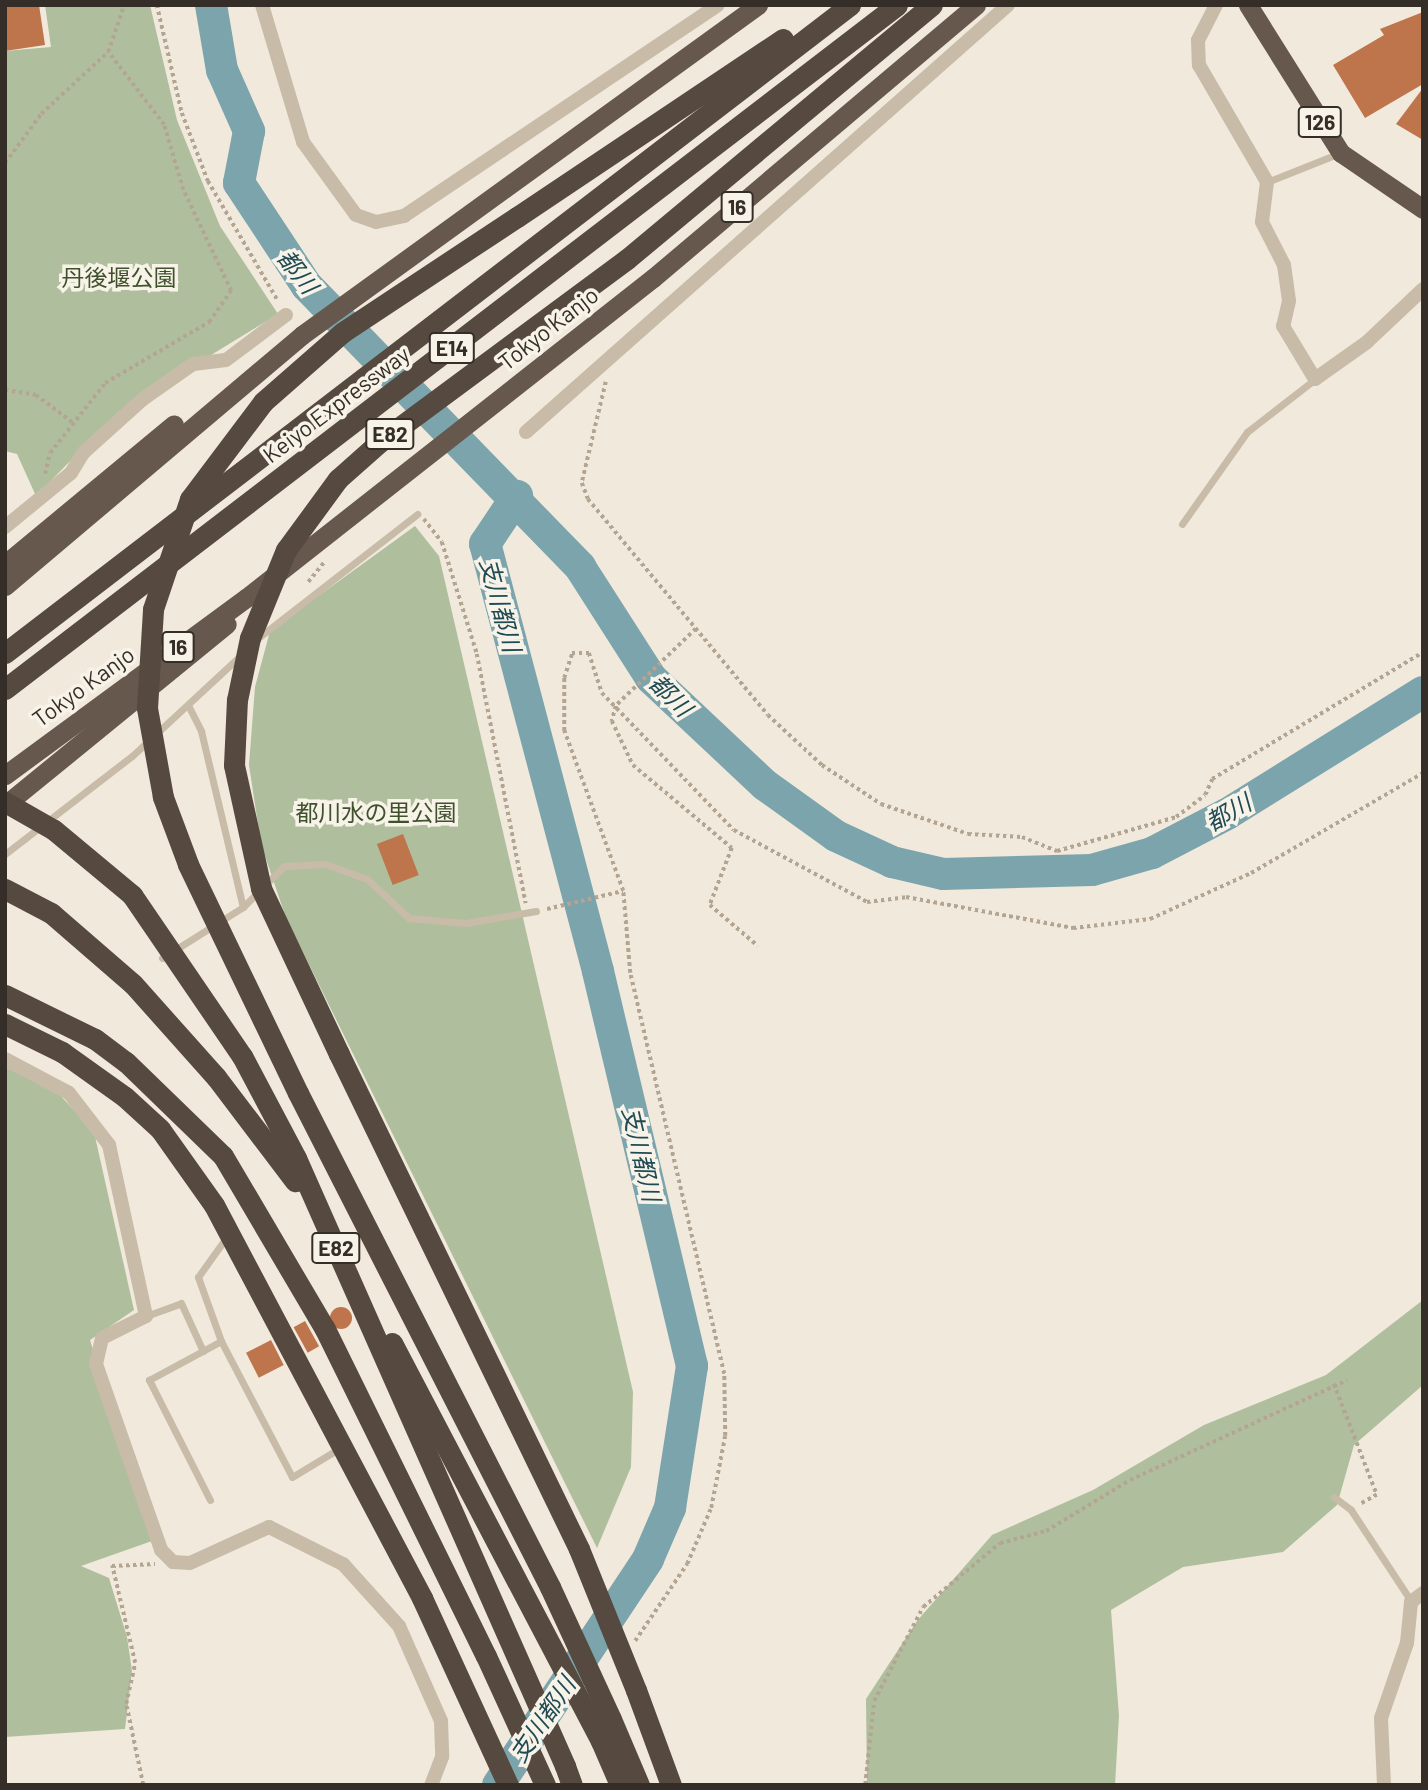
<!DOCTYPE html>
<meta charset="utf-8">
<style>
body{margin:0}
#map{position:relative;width:1428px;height:1790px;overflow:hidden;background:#f0e9dc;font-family:Barlow,"Noto Sans JP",sans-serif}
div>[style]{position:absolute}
.green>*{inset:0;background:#afbf9d}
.river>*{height:32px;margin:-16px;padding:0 16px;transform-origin:16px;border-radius:16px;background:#7ca4ac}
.building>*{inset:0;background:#bf754b;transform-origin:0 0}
.round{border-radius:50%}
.path>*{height:3.5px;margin-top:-1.75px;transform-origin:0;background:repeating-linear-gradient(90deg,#b4a593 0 3.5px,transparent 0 7px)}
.service>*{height:7px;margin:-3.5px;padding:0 3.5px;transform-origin:3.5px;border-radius:3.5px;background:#c8bba8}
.minor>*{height:14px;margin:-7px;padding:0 7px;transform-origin:7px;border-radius:7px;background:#c8bba8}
.trunk>*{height:19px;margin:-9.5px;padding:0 9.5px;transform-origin:9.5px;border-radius:9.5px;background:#66584d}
.motorway>*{height:21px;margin:-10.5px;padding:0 10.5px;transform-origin:10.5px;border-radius:10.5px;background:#564940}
.motorway-bridge>*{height:21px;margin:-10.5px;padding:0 10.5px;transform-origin:10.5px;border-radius:10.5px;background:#564940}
span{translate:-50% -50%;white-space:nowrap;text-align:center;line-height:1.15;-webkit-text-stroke:7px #f8f3e8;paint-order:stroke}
.shield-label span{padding:2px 5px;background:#f8f3e8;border:2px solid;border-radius:5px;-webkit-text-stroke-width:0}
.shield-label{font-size:21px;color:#352e28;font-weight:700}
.park-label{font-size:23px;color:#40522d}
.street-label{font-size:23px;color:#352e28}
.water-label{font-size:24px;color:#204b54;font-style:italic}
.frame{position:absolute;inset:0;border:7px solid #352e28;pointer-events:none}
</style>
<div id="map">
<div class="green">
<i style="clip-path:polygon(45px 5px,150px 5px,177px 120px,220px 226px,278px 314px,118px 412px,36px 496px,17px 454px,5px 451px,5px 51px,51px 47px)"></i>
<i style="clip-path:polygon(415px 526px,439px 556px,633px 1392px,631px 1467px,597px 1548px,286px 918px,261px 844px,249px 765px,255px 687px,270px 631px)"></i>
<i style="clip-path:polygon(5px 1067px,59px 1094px,94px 1132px,134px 1310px,90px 1340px,152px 1541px,81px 1566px,109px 1578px,127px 1637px,132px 1671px,125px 1729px,5px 1737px)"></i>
<i style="clip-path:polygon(1423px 1300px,1423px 1385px,1354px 1445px,1337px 1505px,1283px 1552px,1183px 1567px,1111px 1610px,1119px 1716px,1115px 1785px,867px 1785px,866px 1699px,917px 1621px,992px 1535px,1093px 1490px,1204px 1425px,1326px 1375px)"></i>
</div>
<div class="river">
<i style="left:211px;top:5px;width:66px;rotate:80.4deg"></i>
<i style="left:222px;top:70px;width:67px;rotate:66.1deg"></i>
<i style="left:249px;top:131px;width:53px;rotate:100.9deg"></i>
<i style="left:239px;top:183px;width:123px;rotate:56.6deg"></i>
<i style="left:307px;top:286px;width:392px;rotate:45.8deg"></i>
<i style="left:580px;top:567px;width:132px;rotate:57.4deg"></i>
<i style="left:651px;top:678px;width:156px;rotate:43.2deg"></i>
<i style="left:765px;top:785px;width:87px;rotate:35.7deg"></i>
<i style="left:836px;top:836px;width:62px;rotate:24.9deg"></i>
<i style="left:892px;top:862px;width:52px;rotate:13.2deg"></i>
<i style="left:943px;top:874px;width:149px;rotate:-1.5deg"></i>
<i style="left:1092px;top:870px;width:62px;rotate:-15.8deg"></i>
<i style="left:1152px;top:853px;width:85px;rotate:-27.5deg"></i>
<i style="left:1227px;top:814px;width:231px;rotate:-31.9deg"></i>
<i style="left:498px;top:1785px;width:271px;rotate:-56.4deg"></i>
<i style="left:648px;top:1559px;width:56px;rotate:-66.7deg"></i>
<i style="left:670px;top:1508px;width:144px;rotate:-81.2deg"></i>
<i style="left:692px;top:1366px;width:406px;rotate:-103.4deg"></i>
<i style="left:598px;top:971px;width:442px;rotate:-104.8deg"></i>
<i style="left:485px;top:544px;width:58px;rotate:-56.3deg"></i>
</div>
<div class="building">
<i style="clip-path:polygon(5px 5px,39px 5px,45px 45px,5px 51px)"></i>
<i style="clip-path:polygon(1423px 12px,1423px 84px,1365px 118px,1333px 65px,1384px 35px,1380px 29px)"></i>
<i style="clip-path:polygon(1423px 88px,1423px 140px,1396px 124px)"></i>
<i style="left:403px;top:834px;width:44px;height:28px;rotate:69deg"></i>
<i class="round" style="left:330px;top:1307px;width:22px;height:22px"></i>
<i style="left:305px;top:1321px;width:29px;height:13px;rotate:61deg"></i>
<i style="left:271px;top:1340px;width:28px;height:28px;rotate:63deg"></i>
</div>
<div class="path">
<i style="left:157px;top:5px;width:111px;rotate:77deg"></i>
<i style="left:182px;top:113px;width:73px;rotate:69.1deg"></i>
<i style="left:208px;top:181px;width:139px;rotate:59.7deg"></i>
<i style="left:5px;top:163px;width:61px;rotate:-53.7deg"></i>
<i style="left:41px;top:114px;width:91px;rotate:-42.8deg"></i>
<i style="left:108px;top:52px;width:50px;rotate:-71.2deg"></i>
<i style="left:606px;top:382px;width:104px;rotate:103.4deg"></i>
<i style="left:582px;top:483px;width:17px;rotate:69deg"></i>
<i style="left:588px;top:499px;width:281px;rotate:50.2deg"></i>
<i style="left:768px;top:715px;width:74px;rotate:42.8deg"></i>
<i style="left:822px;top:765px;width:71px;rotate:33.5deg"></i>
<i style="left:881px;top:804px;width:92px;rotate:19deg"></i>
<i style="left:968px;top:834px;width:54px;rotate:3.2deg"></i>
<i style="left:1022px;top:837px;width:38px;rotate:22deg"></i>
<i style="left:1057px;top:851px;width:124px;rotate:-15.9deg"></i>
<i style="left:1176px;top:817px;width:36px;rotate:-37deg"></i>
<i style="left:1205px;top:795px;width:17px;rotate:-66deg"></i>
<i style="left:1212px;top:779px;width:246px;rotate:-31deg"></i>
<i style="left:5px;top:390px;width:31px;rotate:9deg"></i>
<i style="left:36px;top:395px;width:45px;rotate:36.9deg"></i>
<i style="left:45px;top:474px;width:22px;rotate:-77deg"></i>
<i style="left:50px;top:453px;width:89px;rotate:-51.8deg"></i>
<i style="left:105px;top:383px;width:121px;rotate:-30.4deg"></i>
<i style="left:209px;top:322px;width:38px;rotate:-55deg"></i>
<i style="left:231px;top:291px;width:112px;rotate:-115.4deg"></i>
<i style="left:183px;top:190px;width:68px;rotate:-106.3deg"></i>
<i style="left:164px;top:125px;width:92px;rotate:-127.5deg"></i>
<i style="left:424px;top:519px;width:29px;rotate:52deg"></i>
<i style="left:442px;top:542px;width:117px;rotate:72.6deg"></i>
<i style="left:477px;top:654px;width:254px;rotate:78.9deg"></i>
<i style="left:308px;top:582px;width:27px;rotate:-51deg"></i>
<i style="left:696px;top:629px;width:111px;rotate:136.1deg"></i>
<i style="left:616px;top:706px;width:16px;rotate:105deg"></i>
<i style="left:612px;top:721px;width:49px;rotate:64.5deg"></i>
<i style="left:633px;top:765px;width:129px;rotate:40deg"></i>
<i style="left:732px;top:848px;width:61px;rotate:111.1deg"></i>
<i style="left:710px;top:905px;width:63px;rotate:40.5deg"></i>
<i style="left:547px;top:909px;width:78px;rotate:-13.3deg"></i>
<i style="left:1334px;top:1384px;width:119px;rotate:68.8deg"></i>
<i style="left:1377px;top:1495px;width:18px;rotate:151deg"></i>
<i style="left:635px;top:1641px;width:93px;rotate:-56deg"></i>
<i style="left:687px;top:1564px;width:61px;rotate:-66.8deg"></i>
<i style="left:711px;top:1508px;width:73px;rotate:-79deg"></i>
<i style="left:725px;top:1436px;width:62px;rotate:-90.9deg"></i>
<i style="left:724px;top:1374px;width:412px;rotate:-103.2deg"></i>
<i style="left:630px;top:973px;width:82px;rotate:-94.9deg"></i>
<i style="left:623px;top:891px;width:171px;rotate:-110.2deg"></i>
<i style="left:564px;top:731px;width:53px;rotate:-90deg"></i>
<i style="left:564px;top:678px;width:26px;rotate:-72deg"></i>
<i style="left:572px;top:653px;width:17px"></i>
<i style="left:589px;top:653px;width:42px;rotate:72deg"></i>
<i style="left:602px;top:693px;width:190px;rotate:46.1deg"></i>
<i style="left:734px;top:830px;width:151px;rotate:28.4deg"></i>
<i style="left:867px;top:902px;width:39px;rotate:-7deg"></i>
<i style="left:906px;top:897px;width:170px;rotate:10.5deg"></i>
<i style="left:1073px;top:928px;width:78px;rotate:-6.7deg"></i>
<i style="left:1150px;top:919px;width:111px;rotate:-24.5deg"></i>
<i style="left:1251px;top:873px;width:199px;rotate:-30.2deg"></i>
<i style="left:143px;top:1785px;width:83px;rotate:-101.9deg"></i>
<i style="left:126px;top:1704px;width:42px;rotate:-77.6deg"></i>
<i style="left:135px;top:1663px;width:100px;rotate:-103.3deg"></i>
<i style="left:112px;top:1566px;width:43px;rotate:-2.7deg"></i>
<i style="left:865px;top:1785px;width:84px;rotate:-83.9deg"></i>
<i style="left:874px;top:1701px;width:106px;rotate:-62.5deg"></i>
<i style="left:923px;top:1607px;width:100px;rotate:-39.7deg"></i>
<i style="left:1000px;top:1543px;width:48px;rotate:-14.6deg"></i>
<i style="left:1046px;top:1531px;width:98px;rotate:-31.3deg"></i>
<i style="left:1130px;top:1480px;width:239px;rotate:-24.7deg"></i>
</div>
<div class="service">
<i style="left:1267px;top:182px;width:79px;rotate:-21.7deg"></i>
<i style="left:1182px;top:524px;width:113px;rotate:-54.8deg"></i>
<i style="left:1247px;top:432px;width:86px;rotate:-37.9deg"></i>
<i style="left:258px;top:638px;width:202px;rotate:-37.9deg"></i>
<i style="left:189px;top:707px;width:27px;rotate:63deg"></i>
<i style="left:201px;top:731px;width:181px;rotate:76.6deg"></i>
<i style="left:5px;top:854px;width:160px;rotate:-37.7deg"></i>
<i style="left:132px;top:756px;width:147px;rotate:-42.8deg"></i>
<i style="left:162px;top:958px;width:96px;rotate:-32.2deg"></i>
<i style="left:243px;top:907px;width:58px;rotate:-45deg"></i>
<i style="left:284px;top:866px;width:41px;rotate:-2.8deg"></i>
<i style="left:325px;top:864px;width:45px;rotate:19.7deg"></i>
<i style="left:367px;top:879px;width:57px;rotate:42.9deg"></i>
<i style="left:409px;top:918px;width:57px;rotate:5deg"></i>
<i style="left:466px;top:923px;width:71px;rotate:-9.7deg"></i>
<i style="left:146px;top:1316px;width:37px;rotate:-20deg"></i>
<i style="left:181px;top:1303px;width:53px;rotate:65.4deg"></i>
<i style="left:221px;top:1341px;width:153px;rotate:62.4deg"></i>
<i style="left:292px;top:1477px;width:56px;rotate:-31.1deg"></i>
<i style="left:1334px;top:1497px;width:21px;rotate:37deg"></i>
<i style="left:1351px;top:1510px;width:109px;rotate:56.6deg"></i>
<i style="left:210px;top:1500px;width:135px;rotate:-116.9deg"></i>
<i style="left:149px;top:1380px;width:82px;rotate:-28.4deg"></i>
<i style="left:221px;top:1341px;width:68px;rotate:-109.8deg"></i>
<i style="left:198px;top:1277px;width:52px;rotate:-54.5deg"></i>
</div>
<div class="minor">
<i style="left:262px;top:5px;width:143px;rotate:73.3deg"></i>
<i style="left:303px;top:142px;width:90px;rotate:54deg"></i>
<i style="left:356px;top:215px;width:21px;rotate:19deg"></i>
<i style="left:376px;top:222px;width:29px;rotate:-12deg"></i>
<i style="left:404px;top:216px;width:378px;rotate:-33.9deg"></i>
<i style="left:1216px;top:5px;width:39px;rotate:117deg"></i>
<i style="left:1198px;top:40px;width:25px;rotate:88deg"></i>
<i style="left:1199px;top:65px;width:135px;rotate:59.8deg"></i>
<i style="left:1267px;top:182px;width:40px;rotate:97.1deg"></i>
<i style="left:1262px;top:222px;width:48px;rotate:62.9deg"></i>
<i style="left:1284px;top:265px;width:36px;rotate:82deg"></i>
<i style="left:1289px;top:301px;width:26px;rotate:103deg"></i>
<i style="left:1283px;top:326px;width:62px;rotate:58.9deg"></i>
<i style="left:1315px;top:379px;width:64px;rotate:-35.4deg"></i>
<i style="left:1367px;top:342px;width:77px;rotate:-43.4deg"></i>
<i style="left:526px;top:432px;width:644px;rotate:-41.54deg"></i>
<i style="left:5px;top:527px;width:85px;rotate:-39.3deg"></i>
<i style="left:71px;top:473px;width:23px;rotate:-59deg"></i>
<i style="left:83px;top:453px;width:81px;rotate:-42deg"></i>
<i style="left:143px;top:399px;width:61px;rotate:-35deg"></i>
<i style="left:193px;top:364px;width:33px;rotate:-7deg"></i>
<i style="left:226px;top:360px;width:75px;rotate:-36.9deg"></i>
<i style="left:5px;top:1059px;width:72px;rotate:28deg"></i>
<i style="left:69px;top:1093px;width:66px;rotate:52.4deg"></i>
<i style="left:109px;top:1145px;width:175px;rotate:77.8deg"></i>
<i style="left:146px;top:1316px;width:49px;rotate:153.4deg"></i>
<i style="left:102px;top:1338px;width:27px;rotate:103deg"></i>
<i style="left:96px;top:1364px;width:197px;rotate:70.7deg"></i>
<i style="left:161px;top:1550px;width:17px;rotate:45deg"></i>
<i style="left:173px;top:1562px;width:17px;rotate:3deg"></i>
<i style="left:190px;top:1563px;width:87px;rotate:-24.5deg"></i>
<i style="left:269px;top:1527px;width:83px;rotate:26.6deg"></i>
<i style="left:343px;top:1564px;width:84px;rotate:47.9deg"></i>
<i style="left:399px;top:1626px;width:104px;rotate:66.1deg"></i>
<i style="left:441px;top:1721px;width:36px;rotate:88deg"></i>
<i style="left:442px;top:1757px;width:30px;rotate:111deg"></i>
<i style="left:1384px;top:1785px;width:67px;rotate:-92.6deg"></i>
<i style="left:1381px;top:1718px;width:79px;rotate:-70.9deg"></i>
<i style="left:1407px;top:1643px;width:41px;rotate:-84.4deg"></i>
<i style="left:1411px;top:1602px;width:15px;rotate:-37deg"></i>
</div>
<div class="trunk">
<i style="left:1248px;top:5px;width:175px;rotate:57.9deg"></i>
<i style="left:1341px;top:153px;width:99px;rotate:34.3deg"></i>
<i style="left:5px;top:564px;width:219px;rotate:-39.6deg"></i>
<i style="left:5px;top:586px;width:389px;rotate:-40.2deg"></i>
<i style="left:302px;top:335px;width:563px;rotate:-35.89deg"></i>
<i style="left:5px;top:775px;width:299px;rotate:-36.3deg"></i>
<i style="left:246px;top:598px;width:518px;rotate:-38.18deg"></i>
<i style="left:653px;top:278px;width:423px;rotate:-40.2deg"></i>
<i style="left:5px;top:805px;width:286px;rotate:-39.2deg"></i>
</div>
<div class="motorway">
<i style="left:517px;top:217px;width:320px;rotate:-33.8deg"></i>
<i style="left:5px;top:653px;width:1065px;rotate:-37.48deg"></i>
<i style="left:5px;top:689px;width:1124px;rotate:-37.48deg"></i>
<i style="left:5px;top:995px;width:100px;rotate:26.1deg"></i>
<i style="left:95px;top:1039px;width:39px;rotate:37deg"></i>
<i style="left:126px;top:1062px;width:135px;rotate:44.1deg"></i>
<i style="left:223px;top:1156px;width:201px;rotate:59.5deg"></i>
<i style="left:325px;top:1329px;width:364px;rotate:63.8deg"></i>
<i style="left:5px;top:1024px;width:64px;rotate:26.2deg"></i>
<i style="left:62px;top:1052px;width:77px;rotate:35.5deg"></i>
<i style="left:125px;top:1097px;width:47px;rotate:42.4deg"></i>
<i style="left:160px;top:1129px;width:93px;rotate:54.6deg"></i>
<i style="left:214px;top:1205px;width:445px;rotate:62.1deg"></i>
<i style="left:422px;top:1598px;width:206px;rotate:65.3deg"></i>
<i style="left:339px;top:1054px;width:550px;rotate:64.13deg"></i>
<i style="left:298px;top:1093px;width:555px;rotate:62.97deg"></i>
<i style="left:636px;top:1690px;width:101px;rotate:69.8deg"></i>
<i style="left:611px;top:1719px;width:72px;rotate:67deg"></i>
<i style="left:601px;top:1741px;width:48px;rotate:66.6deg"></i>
<i style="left:565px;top:1766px;width:20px;rotate:70deg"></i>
</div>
<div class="motorway-bridge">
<i style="left:5px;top:802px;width:56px;rotate:29.7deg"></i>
<i style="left:54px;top:830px;width:102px;rotate:39.8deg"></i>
<i style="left:132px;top:895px;width:195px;rotate:55.7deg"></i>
<i style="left:242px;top:1056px;width:115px;rotate:62.1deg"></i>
<i style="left:296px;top:1158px;width:665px;rotate:66.13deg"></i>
<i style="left:5px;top:889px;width:52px;rotate:27.6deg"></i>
<i style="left:51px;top:913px;width:108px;rotate:40.9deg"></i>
<i style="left:133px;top:984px;width:125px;rotate:48.3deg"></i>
<i style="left:216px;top:1077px;width:131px;rotate:52.8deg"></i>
<i style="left:339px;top:1054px;width:183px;rotate:-115.2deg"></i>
<i style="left:261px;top:888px;width:126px;rotate:-102.4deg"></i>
<i style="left:234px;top:765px;width:65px;rotate:-87.4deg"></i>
<i style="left:237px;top:700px;width:63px;rotate:-78.2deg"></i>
<i style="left:250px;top:638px;width:95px;rotate:-67.8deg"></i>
<i style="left:286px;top:550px;width:88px;rotate:-53.8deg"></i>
<i style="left:338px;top:479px;width:57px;rotate:-41.5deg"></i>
<i style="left:381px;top:441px;width:306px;rotate:-36.5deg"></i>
<i style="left:627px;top:259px;width:397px;rotate:-39.8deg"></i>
<i style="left:298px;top:1093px;width:254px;rotate:-115.7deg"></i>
<i style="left:188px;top:864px;width:72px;rotate:-110.5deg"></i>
<i style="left:163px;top:797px;width:90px;rotate:-100.2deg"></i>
<i style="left:147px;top:708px;width:99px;rotate:-86.5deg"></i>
<i style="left:153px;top:609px;width:116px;rotate:-71.4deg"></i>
<i style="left:190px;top:499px;width:121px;rotate:-53deg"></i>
<i style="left:263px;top:402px;width:106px;rotate:-41.2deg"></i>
<i style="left:343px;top:332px;width:209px;rotate:-33.5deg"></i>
<i style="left:392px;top:1343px;width:450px;rotate:62.3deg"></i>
<i style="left:579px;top:1549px;width:152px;rotate:68deg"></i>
<i style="left:550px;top:1587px;width:145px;rotate:65.2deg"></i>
<i style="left:486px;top:1656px;width:142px;rotate:65.4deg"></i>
</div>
<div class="shield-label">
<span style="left:1320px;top:122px">126</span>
<span style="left:737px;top:207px">16</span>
<span style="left:452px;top:348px">E14</span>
<span style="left:390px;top:434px">E82</span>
<span style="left:178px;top:647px">16</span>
<span style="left:336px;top:1248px">E82</span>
</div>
<div class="park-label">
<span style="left:119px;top:277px">丹後堰公園</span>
<span style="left:376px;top:812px">都川水の里公園</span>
</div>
<div class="street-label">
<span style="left:548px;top:328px;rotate:-38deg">Tokyo Kanjo</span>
<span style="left:336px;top:404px;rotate:-37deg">Keiyo Expressway</span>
<span style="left:83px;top:686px;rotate:-36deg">Tokyo Kanjo</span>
</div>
<div class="water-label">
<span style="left:298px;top:271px;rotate:52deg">都川</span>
<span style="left:501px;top:605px;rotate:75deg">支川都川</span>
<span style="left:671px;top:695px;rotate:45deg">都川</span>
<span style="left:1228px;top:812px;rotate:-30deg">都川</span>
<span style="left:642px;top:1154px;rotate:77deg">支川都川</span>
<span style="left:542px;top:1719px;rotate:-56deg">支川都川</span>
</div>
<div class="frame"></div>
</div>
